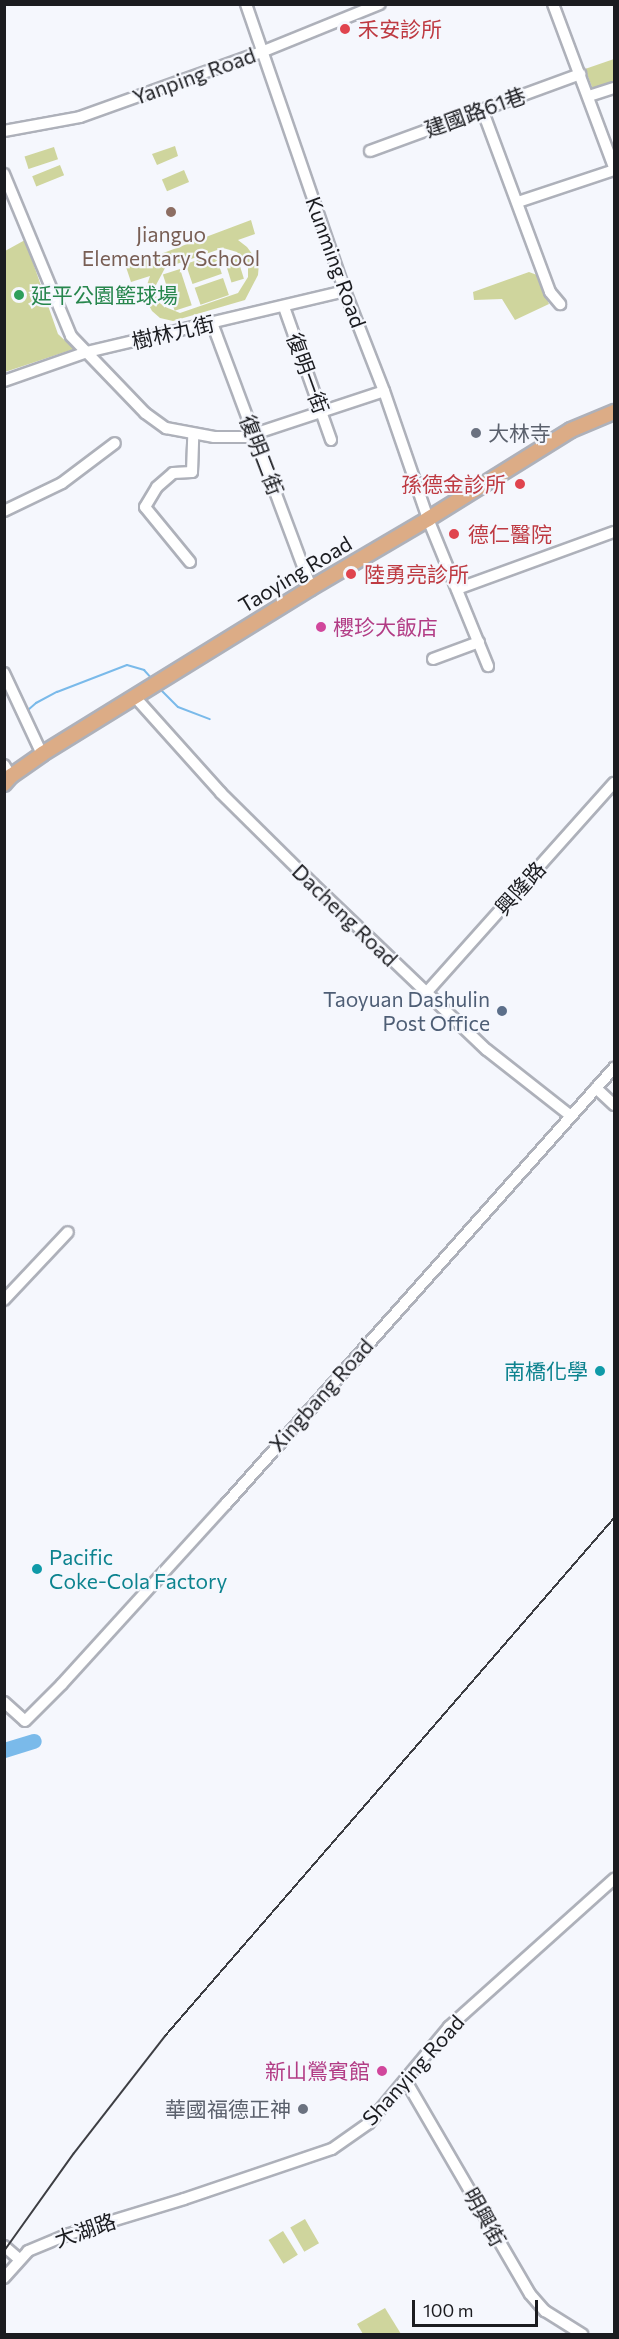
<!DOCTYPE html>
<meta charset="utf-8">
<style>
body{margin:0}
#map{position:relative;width:619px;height:2339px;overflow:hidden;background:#f5f7fd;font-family:Commissioner,"Noto Sans TC",sans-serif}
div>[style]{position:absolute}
.green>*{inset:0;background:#cfd59d;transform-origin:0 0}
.stream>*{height:2px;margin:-1px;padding:0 1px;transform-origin:1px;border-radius:1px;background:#7abaea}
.river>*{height:15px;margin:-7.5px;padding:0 7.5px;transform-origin:7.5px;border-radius:7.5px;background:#7abaea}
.roads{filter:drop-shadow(2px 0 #aeb1ba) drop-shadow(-2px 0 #aeb1ba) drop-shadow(0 2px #aeb1ba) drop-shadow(0 -2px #aeb1ba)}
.minor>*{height:10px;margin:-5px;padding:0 5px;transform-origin:5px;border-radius:5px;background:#fff}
.major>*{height:14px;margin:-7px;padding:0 7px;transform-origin:7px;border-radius:7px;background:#dcac86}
.rail>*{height:2px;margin:-1px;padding:0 1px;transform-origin:1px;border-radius:1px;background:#3d3e43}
.dots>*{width:16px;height:16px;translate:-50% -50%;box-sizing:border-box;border:3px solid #f5f7fd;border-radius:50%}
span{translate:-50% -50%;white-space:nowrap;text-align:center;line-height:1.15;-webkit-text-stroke:4.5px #f5f7fd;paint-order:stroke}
.health-label{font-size:21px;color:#be3a42}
.left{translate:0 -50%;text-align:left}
.right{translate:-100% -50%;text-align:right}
.street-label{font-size:21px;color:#1b1c20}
.education-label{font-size:21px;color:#785e54}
.leisure-label{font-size:21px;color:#27864d}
.worship-label{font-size:21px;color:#5b616d}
.hotel-label{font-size:21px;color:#b23c85}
.service-label{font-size:21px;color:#4e5e75}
.culture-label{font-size:21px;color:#0d838f}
.frame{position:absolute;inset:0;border:6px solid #1b1c20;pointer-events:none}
.scale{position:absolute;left:412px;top:2300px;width:126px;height:27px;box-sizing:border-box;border:3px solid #1b1c20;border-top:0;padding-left:8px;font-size:18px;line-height:21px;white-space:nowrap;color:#1b1c20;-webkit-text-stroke:4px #f5f7fd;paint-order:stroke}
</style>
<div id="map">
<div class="green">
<i style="clip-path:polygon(614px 59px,614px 85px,594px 92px,585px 69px)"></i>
<i style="clip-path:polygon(175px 146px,178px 156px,157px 165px,152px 154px)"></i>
<i style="left:54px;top:147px;width:13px;height:31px;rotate:72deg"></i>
<i style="left:60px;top:165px;width:11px;height:30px;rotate:68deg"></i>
<i style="left:184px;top:170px;width:13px;height:24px;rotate:67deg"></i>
<i style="clip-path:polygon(evenodd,251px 220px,255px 234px,238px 240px,247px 247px,259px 263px,258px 275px,245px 300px,173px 321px,160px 318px,152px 311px,146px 300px,145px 291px,150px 276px,131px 282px,126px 267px,251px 220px,223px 248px,237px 252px,248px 265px,248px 277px,238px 293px,180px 313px,163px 306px,156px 296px,156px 285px,165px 268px,223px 248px)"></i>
<i style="clip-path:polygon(25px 240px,58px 334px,74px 349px,5px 372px,5px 251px)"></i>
<i style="left:236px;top:253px;width:27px;height:13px;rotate:73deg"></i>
<i style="left:215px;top:254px;width:21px;height:31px;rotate:71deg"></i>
<i style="left:180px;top:269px;width:38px;height:18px;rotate:72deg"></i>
<i style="clip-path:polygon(529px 272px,537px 275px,549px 304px,515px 320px,502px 299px,474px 300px,473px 292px)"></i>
<i style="left:223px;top:278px;width:18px;height:30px;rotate:71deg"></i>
<i style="left:305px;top:2219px;width:28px;height:17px;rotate:60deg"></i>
<i style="left:283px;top:2231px;width:28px;height:17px;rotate:58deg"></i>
<i style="clip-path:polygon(385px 2308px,401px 2334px,363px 2334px,357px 2324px)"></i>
</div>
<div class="stream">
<i style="left:160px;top:689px;width:25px;rotate:45deg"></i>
<i style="left:178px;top:707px;width:34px;rotate:21deg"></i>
<i style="left:28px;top:710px;width:11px;rotate:-41deg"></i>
<i style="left:36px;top:703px;width:24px;rotate:-28deg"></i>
<i style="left:57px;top:692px;width:75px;rotate:-21.1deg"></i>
<i style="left:127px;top:665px;width:18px;rotate:16deg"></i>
<i style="left:144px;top:670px;width:13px;rotate:48deg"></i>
</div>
<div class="river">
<i style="left:4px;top:1750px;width:31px;rotate:-17deg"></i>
</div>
<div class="roads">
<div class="minor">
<i style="left:246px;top:4px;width:304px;rotate:71deg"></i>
<i style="left:345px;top:291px;width:107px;rotate:68.7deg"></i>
<i style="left:384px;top:391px;width:135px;rotate:71deg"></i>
<i style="left:428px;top:519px;width:159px;rotate:67.8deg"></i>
<i style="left:553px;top:4px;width:174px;rotate:69.5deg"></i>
<i style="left:589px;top:96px;width:26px;rotate:-18deg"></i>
<i style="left:482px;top:109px;width:195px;rotate:69.6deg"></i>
<i style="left:550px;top:292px;width:16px;rotate:50deg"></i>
<i style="left:4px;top:131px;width:77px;rotate:-10.4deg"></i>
<i style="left:80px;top:117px;width:195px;rotate:-19.7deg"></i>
<i style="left:264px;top:51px;width:125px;rotate:-22.1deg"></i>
<i style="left:370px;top:151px;width:224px;rotate:-20.1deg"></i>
<i style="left:4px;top:174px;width:175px;rotate:67.5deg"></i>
<i style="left:71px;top:336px;width:107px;rotate:46.1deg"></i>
<i style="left:145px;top:413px;width:26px;rotate:36deg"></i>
<i style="left:166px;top:428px;width:49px;rotate:10.6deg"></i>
<i style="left:214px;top:437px;width:31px"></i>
<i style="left:245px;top:437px;width:146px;rotate:-18.3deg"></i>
<i style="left:518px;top:202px;width:101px;rotate:-18.4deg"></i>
<i style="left:284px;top:307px;width:141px;rotate:70.5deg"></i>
<i style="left:212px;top:323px;width:283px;rotate:69.5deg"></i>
<i style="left:4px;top:381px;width:88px;rotate:-19.3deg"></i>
<i style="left:87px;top:352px;width:265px;rotate:-13.3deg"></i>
<i style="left:4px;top:511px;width:64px;rotate:-25.8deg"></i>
<i style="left:62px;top:483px;width:66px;rotate:-37deg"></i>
<i style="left:190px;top:562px;width:71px;rotate:-129.3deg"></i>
<i style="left:145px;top:507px;width:23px;rotate:-59deg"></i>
<i style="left:157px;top:487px;width:21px;rotate:-41deg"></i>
<i style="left:173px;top:473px;width:19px;rotate:-3deg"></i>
<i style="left:192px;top:472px;width:38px;rotate:-88deg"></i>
<i style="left:457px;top:589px;width:167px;rotate:-20deg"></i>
<i style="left:433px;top:659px;width:49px;rotate:-20.3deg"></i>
<i style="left:4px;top:673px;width:89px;rotate:64.9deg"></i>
<i style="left:135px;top:697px;width:129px;rotate:48.1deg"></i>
<i style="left:221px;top:793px;width:129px;rotate:44.7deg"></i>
<i style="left:313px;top:884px;width:240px;rotate:43.7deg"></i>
<i style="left:487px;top:1050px;width:107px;rotate:38.2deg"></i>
<i style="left:4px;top:765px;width:13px;rotate:58deg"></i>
<i style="left:426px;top:993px;width:282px;rotate:-48.2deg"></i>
<i style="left:596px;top:1088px;width:25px;rotate:43deg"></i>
<i style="left:4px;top:1300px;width:93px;rotate:-46.7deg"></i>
<i style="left:4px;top:1702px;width:28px;rotate:42deg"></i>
<i style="left:25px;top:1721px;width:52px;rotate:-45deg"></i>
<i style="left:62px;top:1684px;width:244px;rotate:-47.7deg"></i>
<i style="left:226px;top:1504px;width:584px;rotate:-48.33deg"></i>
<i style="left:406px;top:2081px;width:246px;rotate:59.8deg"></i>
<i style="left:530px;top:2294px;width:23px;rotate:49deg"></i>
<i style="left:545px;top:2311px;width:44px;rotate:31.9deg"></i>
<i style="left:4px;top:2246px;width:20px;rotate:41deg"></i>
<i style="left:4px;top:2278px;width:36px;rotate:-48deg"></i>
<i style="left:28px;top:2251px;width:44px;rotate:-22.5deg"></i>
<i style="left:69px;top:2234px;width:120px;rotate:-16.9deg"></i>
<i style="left:184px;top:2199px;width:156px;rotate:-18.7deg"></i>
<i style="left:332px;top:2149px;width:45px;rotate:-35.1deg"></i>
<i style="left:369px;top:2123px;width:125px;rotate:-50.2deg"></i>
<i style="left:449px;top:2027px;width:222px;rotate:-41.9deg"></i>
</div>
<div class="major">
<i style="left:4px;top:784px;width:11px;rotate:-49deg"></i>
<i style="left:11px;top:776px;width:38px;rotate:-35deg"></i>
<i style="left:42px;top:754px;width:316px;rotate:-31.7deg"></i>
<i style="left:311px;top:588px;width:136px;rotate:-30.5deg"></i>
<i style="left:428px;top:519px;width:168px;rotate:-31.9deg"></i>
<i style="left:571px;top:430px;width:47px;rotate:-22.7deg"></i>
</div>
</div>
<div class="rail">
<i style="left:4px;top:2251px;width:120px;rotate:-54.5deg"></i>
<i style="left:74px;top:2153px;width:148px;rotate:-52.1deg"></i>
<i style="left:165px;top:2036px;width:686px;rotate:-49.08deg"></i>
</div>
<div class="dots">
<i style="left:345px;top:29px;background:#e0444e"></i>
<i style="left:171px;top:212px;background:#8d6e63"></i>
<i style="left:19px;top:295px;background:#2e9e5b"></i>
<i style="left:476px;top:433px;background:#6b7280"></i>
<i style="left:520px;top:484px;background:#e0444e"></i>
<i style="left:454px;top:534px;background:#e0444e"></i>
<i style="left:351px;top:574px;background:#e0444e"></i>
<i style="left:321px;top:627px;background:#d1479c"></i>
<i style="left:502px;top:1011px;background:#5c6f8a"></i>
<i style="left:600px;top:1371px;background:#0f9aa8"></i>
<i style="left:37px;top:1569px;background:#0f9aa8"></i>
<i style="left:382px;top:2071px;background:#d1479c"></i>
<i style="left:303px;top:2109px;background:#6b7280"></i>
</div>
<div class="health-label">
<span class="left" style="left:358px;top:29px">禾安診所</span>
<span class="right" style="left:506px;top:484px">孫德金診所</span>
<span class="left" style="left:468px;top:534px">德仁醫院</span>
<span class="left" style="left:364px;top:574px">陸勇亮診所</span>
</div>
<div class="street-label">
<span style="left:194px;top:76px;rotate:-20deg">Yanping Road</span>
<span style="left:475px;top:112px;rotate:-20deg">建國路61巷</span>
<span style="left:336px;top:262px;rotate:70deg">Kunming Road</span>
<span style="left:173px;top:332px;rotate:-13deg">樹林九街</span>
<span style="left:308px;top:373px;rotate:70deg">復明一街</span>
<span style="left:262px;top:455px;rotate:69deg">復明二街</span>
<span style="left:295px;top:574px;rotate:-31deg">Taoying Road</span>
<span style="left:520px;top:888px;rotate:-48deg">興隆路</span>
<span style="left:345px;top:915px;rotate:44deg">Dacheng Road</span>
<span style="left:321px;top:1395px;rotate:-48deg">Xingbang Road</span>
<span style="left:413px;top:2070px;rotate:-48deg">Shanying Road</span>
<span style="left:485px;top:2217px;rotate:61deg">明興街</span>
<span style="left:85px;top:2230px;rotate:-19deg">大湖路</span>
</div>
<div class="education-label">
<span style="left:171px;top:246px">Jianguo<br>Elementary School</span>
</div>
<div class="leisure-label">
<span class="left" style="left:31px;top:295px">延平公園籃球場</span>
</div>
<div class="worship-label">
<span class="left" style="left:488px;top:433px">大林寺</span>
<span class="right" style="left:291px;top:2109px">華國福德正神</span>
</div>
<div class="hotel-label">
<span class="left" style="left:333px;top:627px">櫻珍大飯店</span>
<span class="right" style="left:370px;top:2071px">新山鶯賓館</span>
</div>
<div class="service-label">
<span class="right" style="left:490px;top:1011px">Taoyuan Dashulin<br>Post Office</span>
</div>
<div class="culture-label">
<span class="right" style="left:588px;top:1371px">南橋化學</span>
<span class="left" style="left:49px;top:1569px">Pacific<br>Coke-Cola Factory</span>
</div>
<div class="frame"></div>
<div class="scale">100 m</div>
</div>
